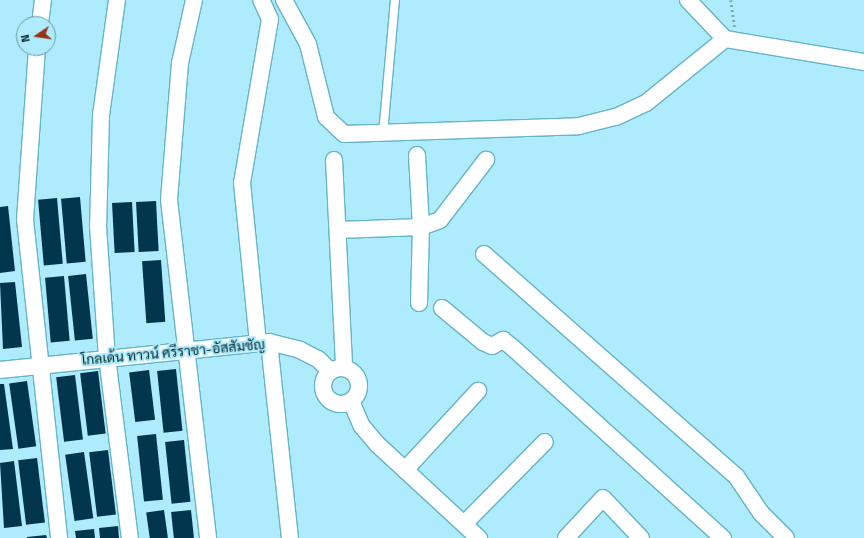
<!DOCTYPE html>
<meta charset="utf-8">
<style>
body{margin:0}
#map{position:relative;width:864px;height:538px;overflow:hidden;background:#aeebfc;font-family:"Titillium Web",Sarabun,sans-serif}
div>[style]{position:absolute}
.building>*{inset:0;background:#02364f;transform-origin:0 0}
.path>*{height:2.5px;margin-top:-1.25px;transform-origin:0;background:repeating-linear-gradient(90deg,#78adba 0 2px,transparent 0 5px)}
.roads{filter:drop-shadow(1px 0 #66b4c8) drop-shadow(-1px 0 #66b4c8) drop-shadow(0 1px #66b4c8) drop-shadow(0 -1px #66b4c8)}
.lane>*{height:8px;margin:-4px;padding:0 4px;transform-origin:4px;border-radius:4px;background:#fff}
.street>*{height:16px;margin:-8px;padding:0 8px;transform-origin:8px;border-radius:8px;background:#fff}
.street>.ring{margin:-8px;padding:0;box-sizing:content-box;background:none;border:16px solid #fff;border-radius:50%}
span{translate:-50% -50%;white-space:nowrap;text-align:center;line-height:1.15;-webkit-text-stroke:4px #aeebfc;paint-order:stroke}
.street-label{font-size:14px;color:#02252c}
.north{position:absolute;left:16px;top:16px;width:40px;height:40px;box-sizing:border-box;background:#aeebfc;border:1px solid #699ca9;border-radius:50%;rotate:257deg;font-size:11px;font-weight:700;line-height:16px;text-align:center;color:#02252c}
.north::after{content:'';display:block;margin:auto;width:14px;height:18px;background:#993212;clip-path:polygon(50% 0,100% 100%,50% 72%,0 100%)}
</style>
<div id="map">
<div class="building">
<i style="left:80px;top:197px;width:65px;height:19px;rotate:85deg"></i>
<i style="left:57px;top:198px;width:66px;height:19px;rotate:85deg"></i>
<i style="left:156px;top:201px;width:50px;height:20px;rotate:87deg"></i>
<i style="left:132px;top:202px;width:50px;height:20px;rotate:87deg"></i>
<i style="clip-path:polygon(8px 206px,15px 271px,0 273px,0 207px)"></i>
<i style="left:161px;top:260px;width:62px;height:19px;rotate:86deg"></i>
<i style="left:86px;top:274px;width:65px;height:18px;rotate:84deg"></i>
<i style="left:64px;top:276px;width:65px;height:19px;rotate:85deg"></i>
<i style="clip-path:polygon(15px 282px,22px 347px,3px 349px,0 283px)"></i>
<i style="left:176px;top:369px;width:62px;height:19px;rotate:84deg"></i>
<i style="left:149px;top:370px;width:50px;height:20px;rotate:83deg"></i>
<i style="left:98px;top:371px;width:63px;height:18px;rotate:83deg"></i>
<i style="left:75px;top:375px;width:65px;height:19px;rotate:83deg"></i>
<i style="left:27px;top:381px;width:66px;height:18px;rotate:82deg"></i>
<i style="clip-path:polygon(0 384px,4px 384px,13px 449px,0 450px)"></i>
<i style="left:156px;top:434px;width:66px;height:19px;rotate:84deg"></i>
<i style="left:184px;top:440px;width:62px;height:19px;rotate:84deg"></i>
<i style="left:108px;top:450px;width:65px;height:19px;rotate:83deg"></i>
<i style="left:84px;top:452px;width:67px;height:19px;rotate:82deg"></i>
<i style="left:37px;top:458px;width:65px;height:19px;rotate:83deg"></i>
<i style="clip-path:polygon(14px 461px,22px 526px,4px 528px,0 463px)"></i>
<i style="left:164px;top:510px;width:28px;height:18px;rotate:82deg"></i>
<i style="left:191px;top:510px;width:28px;height:20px;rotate:84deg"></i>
<i style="clip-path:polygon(118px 526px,119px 538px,100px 538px,99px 528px)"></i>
<i style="clip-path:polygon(94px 529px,95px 538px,76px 538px,75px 531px)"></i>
<i style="clip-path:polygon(46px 535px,47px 538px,27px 538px,27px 537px)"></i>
</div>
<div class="path">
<i style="left:731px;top:0;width:27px;rotate:82deg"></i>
</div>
<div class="roads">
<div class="lane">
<i style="left:383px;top:134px;width:135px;rotate:-84.9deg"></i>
</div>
<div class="street">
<i style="left:117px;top:0;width:116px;rotate:97.9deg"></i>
<i style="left:101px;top:115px;width:111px;rotate:91.5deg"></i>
<i style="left:98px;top:226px;width:131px;rotate:86.1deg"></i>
<i style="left:107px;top:357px;width:182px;rotate:82.8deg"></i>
<i style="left:194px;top:0;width:65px;rotate:102.5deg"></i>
<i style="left:180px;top:63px;width:137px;rotate:94.6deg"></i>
<i style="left:169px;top:200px;width:340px;rotate:83.4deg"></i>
<i style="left:284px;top:0;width:50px;rotate:61.4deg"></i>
<i style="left:308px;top:44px;width:75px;rotate:76.1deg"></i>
<i style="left:326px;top:117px;width:25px;rotate:43deg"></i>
<i style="left:344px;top:134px;width:235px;rotate:-1.9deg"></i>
<i style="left:579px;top:126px;width:38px;rotate:-14deg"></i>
<i style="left:616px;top:117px;width:33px;rotate:-25deg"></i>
<i style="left:646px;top:103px;width:102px;rotate:-39deg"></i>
<i style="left:688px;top:0;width:54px;rotate:46.5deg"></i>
<i style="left:725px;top:39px;width:141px;rotate:9.4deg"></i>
<i style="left:40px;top:24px;width:24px;rotate:-83deg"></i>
<i style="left:37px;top:48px;width:171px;rotate:94deg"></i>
<i style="left:25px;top:219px;width:321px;rotate:83.9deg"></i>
<i style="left:334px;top:160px;width:208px;rotate:87.2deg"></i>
<i style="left:338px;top:230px;width:83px;rotate:-2.1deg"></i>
<i style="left:421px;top:227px;width:72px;rotate:-93.2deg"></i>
<i style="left:484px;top:254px;width:336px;rotate:41.4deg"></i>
<i style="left:736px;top:476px;width:45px;rotate:56deg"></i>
<i style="left:761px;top:513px;width:35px;rotate:45deg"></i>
<i style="left:419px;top:303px;width:76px;rotate:-88.5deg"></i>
<i style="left:421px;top:227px;width:20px;rotate:-20deg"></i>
<i style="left:440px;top:220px;width:76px;rotate:-52.5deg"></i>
<i style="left:442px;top:308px;width:53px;rotate:39.7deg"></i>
<i style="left:483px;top:342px;width:10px;rotate:24deg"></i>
<i style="left:492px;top:346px;width:13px;rotate:-29deg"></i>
<i style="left:503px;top:340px;width:11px;rotate:38deg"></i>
<i style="left:512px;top:347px;width:285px;rotate:42.2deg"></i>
<i style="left:269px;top:342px;width:197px;rotate:83.9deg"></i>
<i style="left:258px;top:343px;width:161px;rotate:-95.7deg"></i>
<i style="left:242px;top:183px;width:166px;rotate:-80.3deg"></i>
<i style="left:270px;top:19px;width:21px;rotate:-115deg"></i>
<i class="ring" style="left:323px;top:368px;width:20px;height:20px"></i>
<i style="left:0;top:370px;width:270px;rotate:-5.9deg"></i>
<i style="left:269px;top:342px;width:32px;rotate:14deg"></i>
<i style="left:300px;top:350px;width:20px;rotate:27deg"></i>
<i style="left:318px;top:359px;width:17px;rotate:45deg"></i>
<i style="left:351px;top:401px;width:26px;rotate:67deg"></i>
<i style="left:361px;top:425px;width:25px;rotate:50deg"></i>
<i style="left:377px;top:444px;width:139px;rotate:42.7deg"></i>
<i style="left:405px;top:470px;width:108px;rotate:-47.3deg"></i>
<i style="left:464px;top:524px;width:115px;rotate:-45.4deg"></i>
<i style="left:566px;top:538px;width:54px;rotate:-47.2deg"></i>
<i style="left:603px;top:498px;width:55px;rotate:46.5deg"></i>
</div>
</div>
<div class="street-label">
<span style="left:173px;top:352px;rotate:-5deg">โกลเด้น ทาวน์ ศรีราชา-อัสสัมชัญ</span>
</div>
<div class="north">N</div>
</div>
